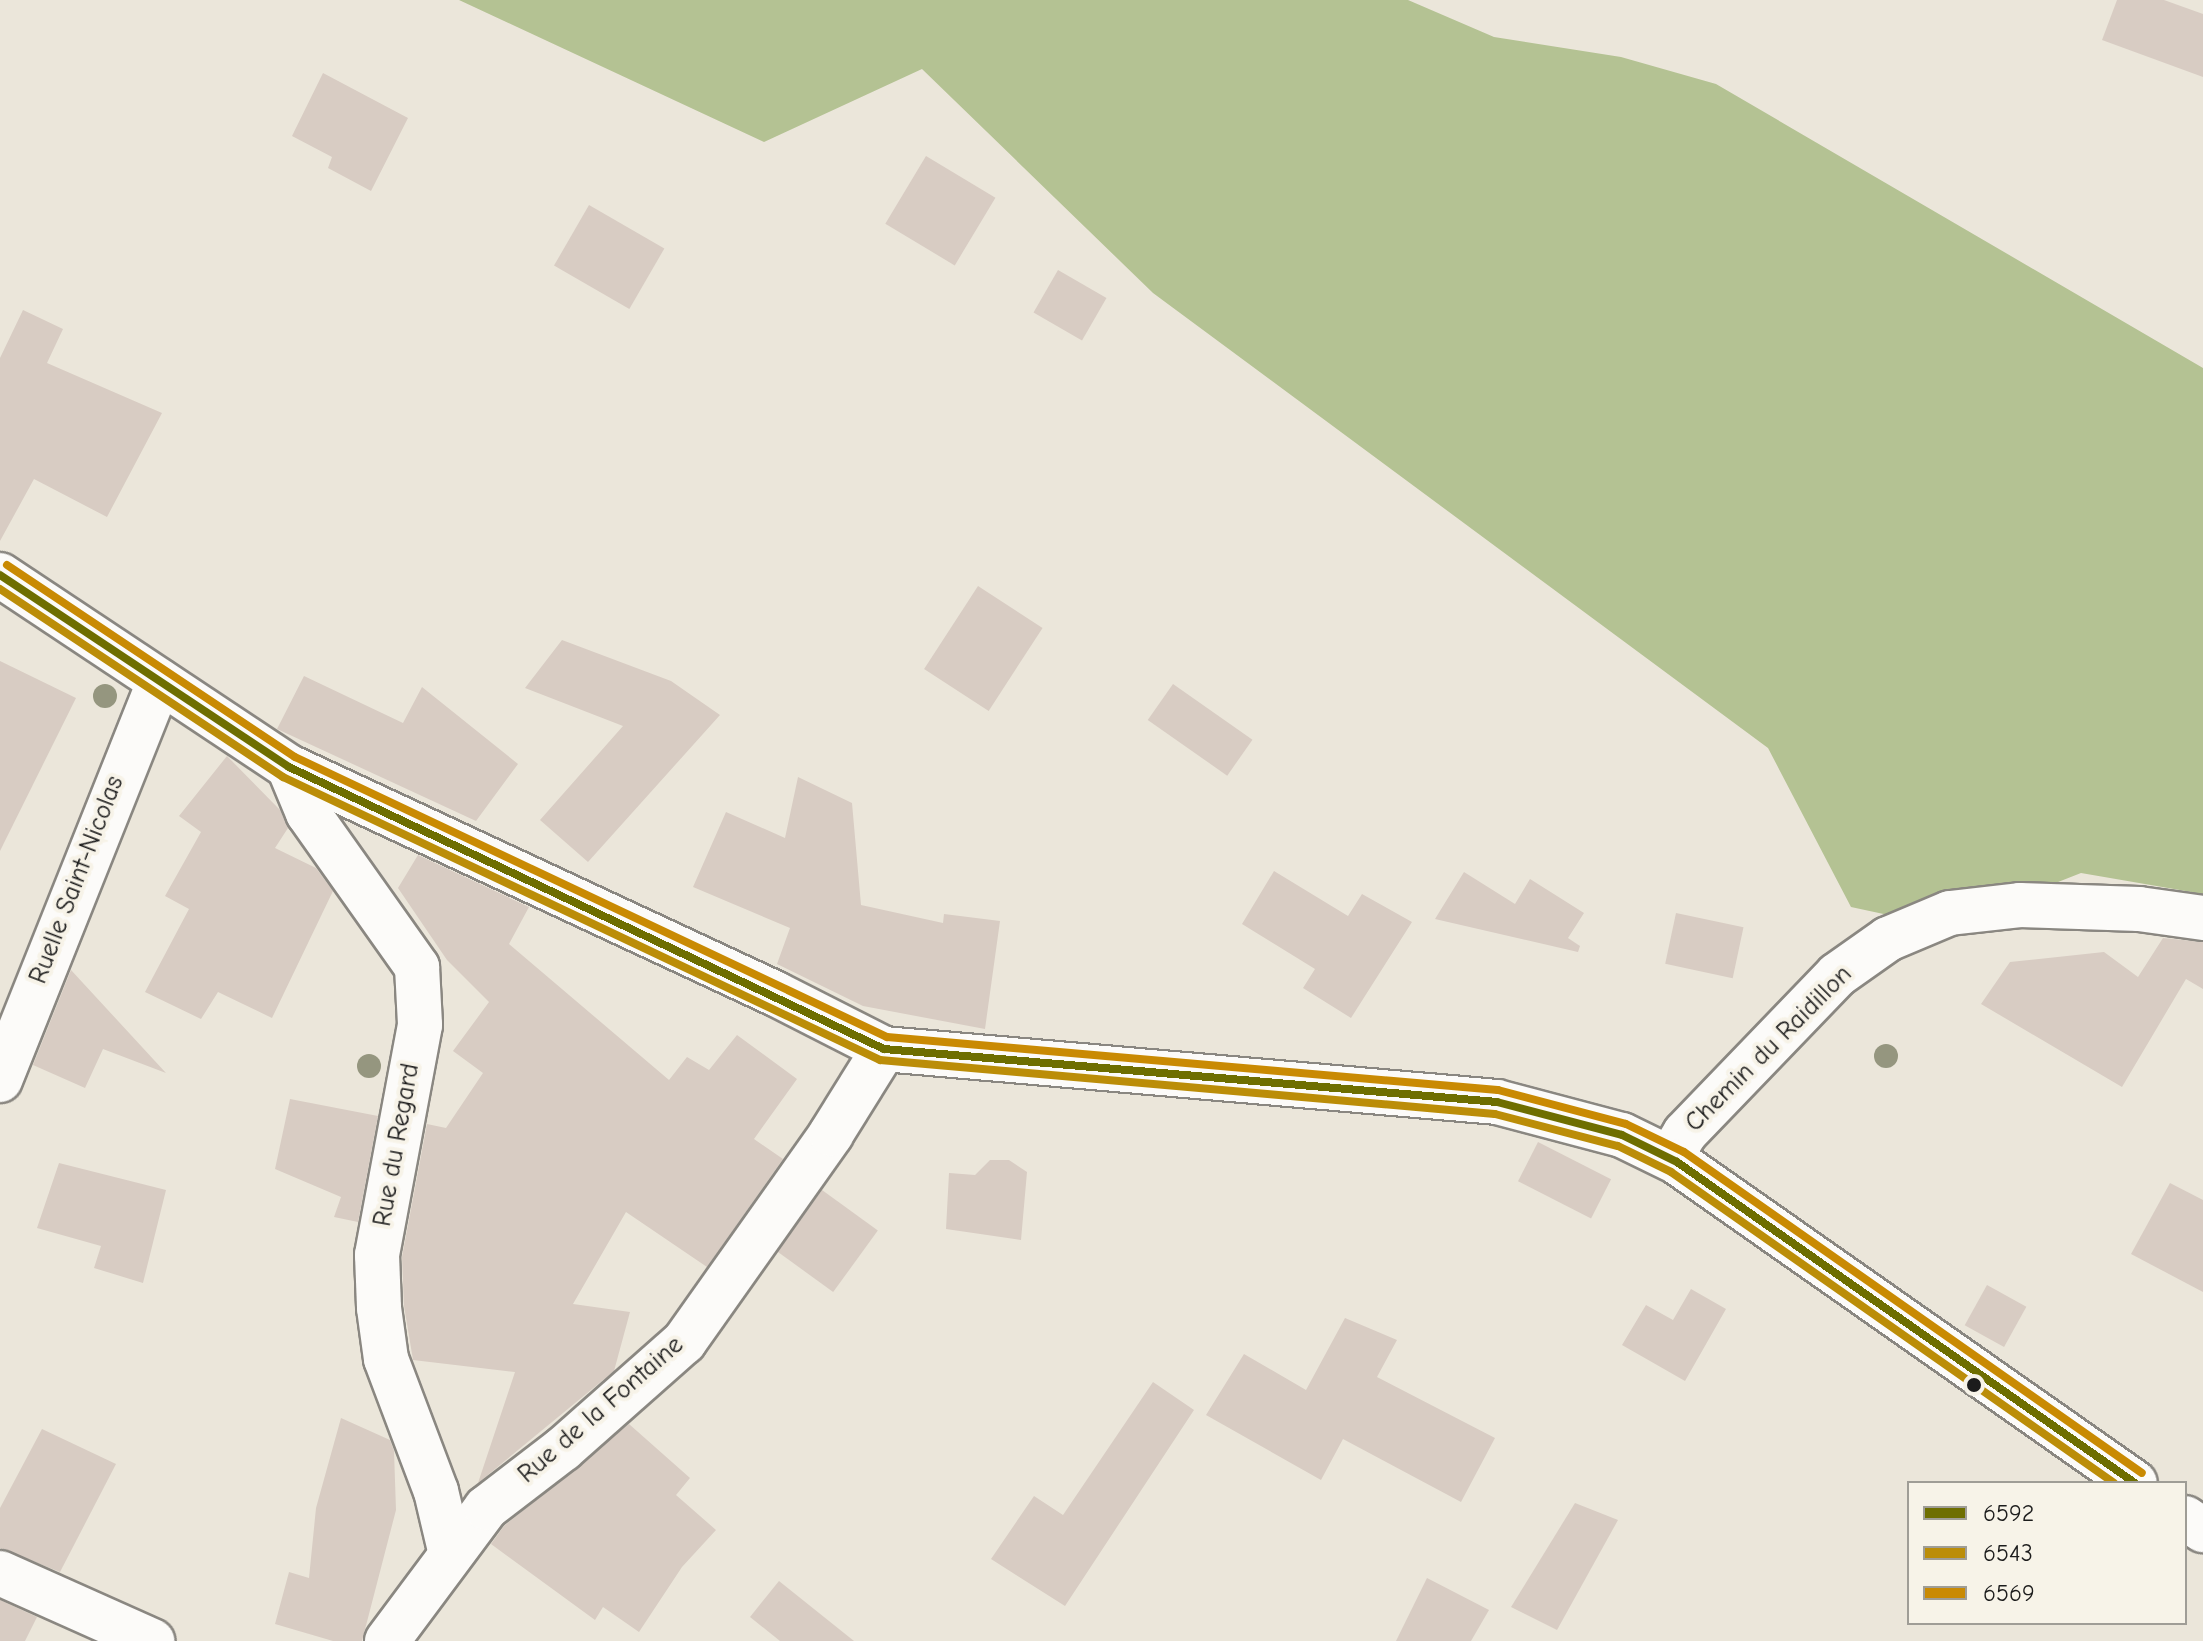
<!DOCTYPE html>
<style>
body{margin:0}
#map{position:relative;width:2203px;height:1641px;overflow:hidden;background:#ebe6da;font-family:"Comic Neue",sans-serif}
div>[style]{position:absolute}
.forest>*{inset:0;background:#b4c293}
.building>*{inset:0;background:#d8ccc3;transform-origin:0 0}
.roads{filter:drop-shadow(2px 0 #8a8781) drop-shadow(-2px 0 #8a8781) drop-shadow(0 2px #8a8781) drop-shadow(0 -2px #8a8781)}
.minor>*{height:44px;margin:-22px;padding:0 22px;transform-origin:22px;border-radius:22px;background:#fcfbf9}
.tertiary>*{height:44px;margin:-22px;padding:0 22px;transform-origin:22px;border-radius:22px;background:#fcfbf9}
.bus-1>*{height:8px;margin:-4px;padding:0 4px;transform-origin:4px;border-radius:4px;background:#6e6e00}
.bus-2>*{height:8px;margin:-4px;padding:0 4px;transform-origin:4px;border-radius:4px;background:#bb8d08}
.bus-3>*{height:8px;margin:-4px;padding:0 4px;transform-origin:4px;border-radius:4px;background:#c98a03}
.trees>*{width:24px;height:24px;margin:-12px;border-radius:50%;background:#95967f}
.dots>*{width:22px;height:22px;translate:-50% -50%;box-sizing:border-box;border:4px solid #f7f3e8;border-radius:50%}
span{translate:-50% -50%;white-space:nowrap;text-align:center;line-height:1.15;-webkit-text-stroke:8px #f7f3e8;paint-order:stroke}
.street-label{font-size:26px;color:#1c1c1c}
.legend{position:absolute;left:1907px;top:1481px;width:280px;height:144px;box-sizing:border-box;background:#f7f3e8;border:2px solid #9f9d96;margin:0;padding:10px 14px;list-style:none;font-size:24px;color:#1c1c1c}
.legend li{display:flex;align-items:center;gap:16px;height:40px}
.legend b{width:40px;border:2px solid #9f9d96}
</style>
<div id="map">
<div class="forest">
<i style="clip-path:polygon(459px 0,1408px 0,1494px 37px,1621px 57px,1716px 84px,2203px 368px,2203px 894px,2081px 873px,1944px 927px,1851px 907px,1768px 748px,1153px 293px,922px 69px,764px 142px)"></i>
</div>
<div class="building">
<i style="clip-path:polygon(2117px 0,2164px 0,2203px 14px,2203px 77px,2102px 40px)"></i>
<i style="clip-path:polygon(323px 73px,408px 118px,371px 191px,328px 168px,332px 157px,292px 136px)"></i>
<i style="left:926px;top:156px;width:81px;height:79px;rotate:31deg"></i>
<i style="left:589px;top:205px;width:87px;height:70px;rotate:30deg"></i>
<i style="left:1058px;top:270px;width:56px;height:49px;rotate:30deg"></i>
<i style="clip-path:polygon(23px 310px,63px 329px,47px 363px,162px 413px,107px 517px,34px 479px,0 541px,0 358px)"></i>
<i style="left:978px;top:586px;width:77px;height:99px;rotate:33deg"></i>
<i style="clip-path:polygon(562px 640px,671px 681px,720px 715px,588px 862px,540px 820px,623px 726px,525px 688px)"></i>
<i style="clip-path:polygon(0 661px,76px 698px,0 851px)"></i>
<i style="clip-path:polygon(304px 676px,403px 723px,422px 687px,518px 764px,476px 821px,277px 729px)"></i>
<i style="left:1173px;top:684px;width:97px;height:44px;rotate:35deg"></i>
<i style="clip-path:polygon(227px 756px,280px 810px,288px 828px,275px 848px,316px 868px,333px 891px,272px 1018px,218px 992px,201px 1019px,145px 992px,189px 909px,165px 896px,201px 832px,179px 816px)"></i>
<i style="clip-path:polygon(798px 777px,852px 803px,861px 905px,943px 923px,944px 914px,1000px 921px,985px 1029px,863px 1006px,777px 964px,790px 928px,693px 887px,726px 812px,785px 838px)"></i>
<i style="clip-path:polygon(418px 855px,529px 907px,509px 944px,669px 1080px,687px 1057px,709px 1070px,737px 1035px,797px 1079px,754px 1139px,783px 1159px,707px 1267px,626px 1212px,573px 1304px,630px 1312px,614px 1371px,478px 1483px,515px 1372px,413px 1360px,404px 1306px,402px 1257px,427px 1124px,446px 1128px,483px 1073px,453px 1051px,489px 1002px,447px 960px,398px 888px)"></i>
<i style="clip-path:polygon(1274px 871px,1348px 916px,1362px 894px,1412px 922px,1351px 1018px,1303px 988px,1315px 969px,1242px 924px)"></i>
<i style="clip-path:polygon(1464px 872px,1515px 904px,1530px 879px,1584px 913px,1568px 938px,1580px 946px,1578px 952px,1435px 919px)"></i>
<i style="left:1676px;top:913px;width:69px;height:52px;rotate:12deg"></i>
<i style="clip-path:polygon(2163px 938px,2203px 942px,2203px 989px,2186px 979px,2122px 1087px,1981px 1004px,2010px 962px,2104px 952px,2138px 977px)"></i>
<i style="clip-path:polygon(71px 970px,166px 1073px,103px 1049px,85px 1088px,33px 1065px)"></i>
<i style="clip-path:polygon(290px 1099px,378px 1116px,358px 1222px,334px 1217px,341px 1197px,275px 1169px)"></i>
<i style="left:1538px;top:1142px;width:82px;height:44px;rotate:27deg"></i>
<i style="clip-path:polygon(990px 1160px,1009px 1160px,1027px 1172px,1021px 1240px,946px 1229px,949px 1173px,975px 1175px)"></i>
<i style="clip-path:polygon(59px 1163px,166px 1190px,143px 1283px,94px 1268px,101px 1246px,37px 1228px)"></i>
<i style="clip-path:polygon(2170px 1183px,2203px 1200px,2203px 1292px,2131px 1254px)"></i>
<i style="left:822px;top:1190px;width:69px;height:76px;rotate:36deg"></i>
<i style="left:1987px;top:1285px;width:45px;height:46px;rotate:29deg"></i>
<i style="clip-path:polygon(1691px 1289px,1726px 1309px,1685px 1381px,1622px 1345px,1646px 1305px,1673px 1320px)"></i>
<i style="clip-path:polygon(1345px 1318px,1397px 1340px,1377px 1377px,1495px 1438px,1461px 1502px,1343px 1439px,1321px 1480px,1206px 1415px,1244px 1354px,1306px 1390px)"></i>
<i style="clip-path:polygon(1153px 1382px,1194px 1410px,1065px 1606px,991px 1559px,1034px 1496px,1063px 1515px)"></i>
<i style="clip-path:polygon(341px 1418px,390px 1440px,394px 1451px,396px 1510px,362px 1641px,333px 1641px,275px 1624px,289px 1572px,309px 1578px,316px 1508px)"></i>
<i style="clip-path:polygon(629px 1424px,690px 1478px,676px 1495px,716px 1530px,682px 1567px,639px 1632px,603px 1607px,595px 1620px,491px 1544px,504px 1526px)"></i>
<i style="clip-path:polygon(42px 1429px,116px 1464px,60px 1572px,0 1548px,0 1508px)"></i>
<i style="clip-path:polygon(1575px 1503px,1618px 1520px,1557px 1630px,1511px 1607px)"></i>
<i style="clip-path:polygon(1427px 1578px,1489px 1610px,1471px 1641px,1396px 1641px)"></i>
<i style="clip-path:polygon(779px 1581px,854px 1641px,780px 1641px,750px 1617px)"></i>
<i style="clip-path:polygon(0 1600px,37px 1617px,25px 1641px,0 1641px)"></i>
</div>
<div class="roads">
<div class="minor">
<i style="left:289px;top:767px;width:50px;rotate:67.6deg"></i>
<i style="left:308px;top:813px;width:189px;rotate:54.7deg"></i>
<i style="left:417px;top:967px;width:58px;rotate:87deg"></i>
<i style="left:420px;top:1025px;width:234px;rotate:100.6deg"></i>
<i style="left:377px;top:1255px;width:53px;rotate:87.8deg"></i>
<i style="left:379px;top:1308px;width:51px;rotate:82.2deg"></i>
<i style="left:386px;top:1359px;width:141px;rotate:69.3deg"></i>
<i style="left:436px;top:1491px;width:61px;rotate:76.7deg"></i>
<i style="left:0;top:1080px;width:429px;rotate:-68.2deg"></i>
<i style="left:1670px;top:1158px;width:29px;rotate:-59deg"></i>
<i style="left:1685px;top:1133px;width:219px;rotate:-46.1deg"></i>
<i style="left:1837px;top:975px;width:62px;rotate:-35.2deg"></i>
<i style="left:1888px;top:939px;width:67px;rotate:-22.8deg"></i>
<i style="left:1950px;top:913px;width:70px;rotate:-6.5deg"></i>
<i style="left:2020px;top:905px;width:119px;rotate:1.9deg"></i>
<i style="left:2139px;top:909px;width:65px;rotate:8deg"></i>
<i style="left:0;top:1573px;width:167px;rotate:24.1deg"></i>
<i style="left:387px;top:1641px;width:166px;rotate:-53.3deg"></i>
<i style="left:486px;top:1508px;width:97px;rotate:-37.5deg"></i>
<i style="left:563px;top:1449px;width:162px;rotate:-41.5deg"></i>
<i style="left:684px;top:1342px;width:255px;rotate:-54.7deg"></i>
<i style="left:831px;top:1134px;width:100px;rotate:-58.1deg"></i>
</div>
<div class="tertiary">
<i style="left:0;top:575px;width:347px;rotate:33.6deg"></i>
<i style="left:289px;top:767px;width:537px;rotate:24.99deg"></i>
<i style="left:776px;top:994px;width:121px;rotate:27deg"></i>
<i style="left:884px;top:1049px;width:615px;rotate:4.94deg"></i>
<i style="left:1497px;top:1102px;width:129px;rotate:14.8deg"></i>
<i style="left:1622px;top:1135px;width:61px;rotate:26.1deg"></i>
<i style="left:1677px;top:1162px;width:559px;rotate:35.03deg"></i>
<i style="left:2185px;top:1518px;width:22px;rotate:34deg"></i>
</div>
</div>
<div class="bus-1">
<i style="left:0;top:575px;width:347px;rotate:33.6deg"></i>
<i style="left:289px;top:767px;width:658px;rotate:25.36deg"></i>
<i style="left:884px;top:1049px;width:615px;rotate:4.94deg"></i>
<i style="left:1497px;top:1102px;width:129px;rotate:14.8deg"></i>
<i style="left:1622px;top:1135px;width:61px;rotate:26.1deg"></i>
<i style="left:1677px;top:1162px;width:559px;rotate:35.03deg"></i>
</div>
<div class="bus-2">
<i style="left:0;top:589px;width:340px;rotate:33.6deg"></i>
<i style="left:283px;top:777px;width:661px;rotate:25.36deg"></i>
<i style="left:880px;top:1060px;width:617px;rotate:5.02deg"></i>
<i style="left:1495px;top:1114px;width:127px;rotate:14.6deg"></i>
<i style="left:1618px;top:1146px;width:59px;rotate:26.1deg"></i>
<i style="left:1671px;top:1172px;width:541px;rotate:35.07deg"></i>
</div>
<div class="bus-3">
<i style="left:7px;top:565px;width:346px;rotate:33.7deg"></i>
<i style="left:295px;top:757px;width:655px;rotate:25.31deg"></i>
<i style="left:887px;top:1037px;width:613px;rotate:4.96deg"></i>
<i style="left:1498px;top:1090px;width:132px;rotate:14.9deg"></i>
<i style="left:1626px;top:1124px;width:64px;rotate:25.8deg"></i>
<i style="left:1684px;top:1152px;width:559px;rotate:35.03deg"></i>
</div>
<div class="trees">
<i style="left:105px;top:696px"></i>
<i style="left:1886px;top:1056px"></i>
<i style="left:369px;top:1066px"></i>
</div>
<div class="dots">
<i style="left:1974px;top:1385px;background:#1c1c1c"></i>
</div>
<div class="street-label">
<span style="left:77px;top:880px;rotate:-69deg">Ruelle Saint-Nicolas</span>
<span style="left:1769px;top:1049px;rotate:-45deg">Chemin du Raidillon</span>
<span style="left:397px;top:1145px;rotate:-80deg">Rue du Regard</span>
<span style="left:601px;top:1410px;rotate:-41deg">Rue de la Fontaine</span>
</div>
<ul class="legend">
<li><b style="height:10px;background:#6e6e00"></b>6592</li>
<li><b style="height:10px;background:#bb8d08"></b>6543</li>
<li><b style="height:10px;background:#c98a03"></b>6569</li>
</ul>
</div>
